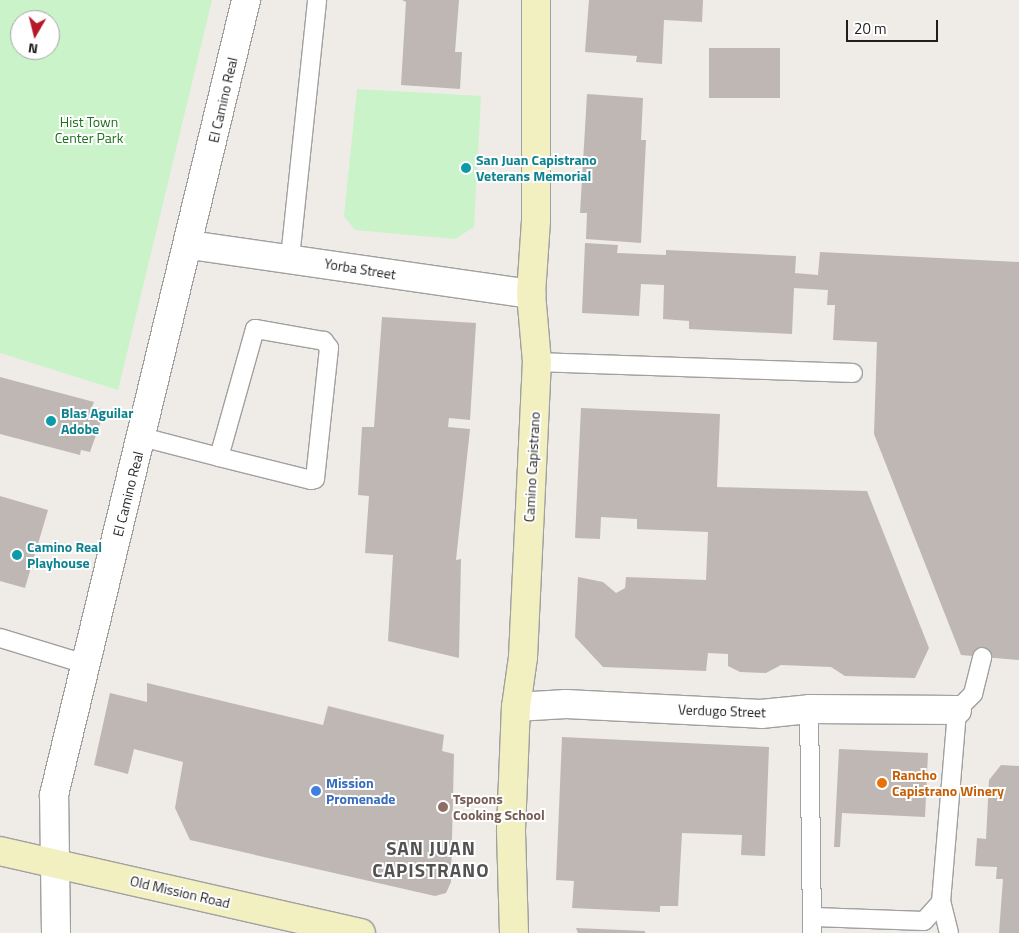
<!DOCTYPE html>
<style>
body{margin:0}
#map{position:relative;width:1019px;height:933px;overflow:hidden;background:#efebe7;font-family:"Titillium Web",sans-serif}
div>[style]{position:absolute}
.park>*{inset:0;background:#caf3c9}
.building>*{inset:0;background:#bfb7b4;transform-origin:0 0}
.roads{filter:drop-shadow(1px 0 #a0a0a0) drop-shadow(-1px 0 #a0a0a0) drop-shadow(0 1px #a0a0a0) drop-shadow(0 -1px #a0a0a0)}
.service>*{height:18px;margin:-9px;padding:0 9px;transform-origin:9px;border-radius:9px;background:#fff}
.minor>*{height:28px;margin:-14px;padding:0 14px;transform-origin:14px;border-radius:14px;background:#fff}
.tertiary>*{height:28px;margin:-14px;padding:0 14px;transform-origin:14px;border-radius:14px;background:#fff}
.secondary>*{height:28px;margin:-14px;padding:0 14px;transform-origin:14px;border-radius:14px;background:#f2f0c1}
.dots>*{width:14px;height:14px;translate:-50% -50%;box-sizing:border-box;border:2px solid #fff;border-radius:50%}
span{translate:-50% -50%;white-space:nowrap;text-align:center;line-height:1.15;-webkit-text-stroke:4px #fff;paint-order:stroke}
.street-label{font-size:14px;color:#1f1f1f}
.park-label{font-size:14px;color:#1b7119}
.culture-label{font-size:14px;color:#0d838f;font-weight:700}
.left{translate:0 -50%;text-align:left}
.food-label{font-size:14px;color:#c56008;font-weight:700}
.shop-label{font-size:14px;color:#366cbe;font-weight:700}
.education-label{font-size:14px;color:#785e54;font-weight:700}
.district-label{font-size:19px;color:#525252;font-weight:700;letter-spacing:1px}
.north{position:absolute;left:10px;top:10px;width:50px;height:50px;box-sizing:border-box;background:#fff;border:1px solid #a5a5a5;border-radius:50%;rotate:188deg;font-size:14px;font-weight:700;line-height:20px;text-align:center;color:#1f1f1f}
.north::after{content:'';display:block;margin:auto;width:18px;height:22px;background:#b61828;clip-path:polygon(50% 0,100% 100%,50% 72%,0 100%)}
.scale{position:absolute;left:846px;top:20px;width:92px;height:22px;box-sizing:border-box;border:2px solid #1f1f1f;border-top:0;padding-left:6px;font-size:15px;line-height:18px;white-space:nowrap;color:#1f1f1f;-webkit-text-stroke:4px #fff;paint-order:stroke}
</style>
<div id="map">
<div class="park">
<i style="clip-path:polygon(evenodd,0 0,212px 0,118px 390px,0 353px,0 0,20px 20px,50px 20px,50px 50px,20px 50px,20px 20px)"></i>
<i style="clip-path:polygon(357px 89px,481px 96px,474px 227px,455px 239px,355px 230px,344px 216px)"></i>
</div>
<div class="building">
<i style="clip-path:polygon(402px 0,459px 0,455px 52px,462px 52px,460px 89px,401px 85px,406px 2px)"></i>
<i style="clip-path:polygon(589px 0,703px 0,702px 22px,664px 20px,662px 64px,636px 62px,637px 56px,585px 52px)"></i>
<i style="left:709px;top:48px;width:71px;height:50px"></i>
<i style="clip-path:polygon(587px 94px,643px 98px,641px 140px,646px 140px,641px 243px,586px 239px,587px 213px,580px 213px)"></i>
<i style="clip-path:polygon(585px 243px,618px 245px,617px 253px,666px 255px,666px 250px,796px 256px,795px 273px,818px 275px,820px 252px,1019px 262px,1019px 660px,961px 655px,874px 434px,877px 342px,833px 340px,835px 305px,827px 305px,828px 290px,794px 288px,792px 334px,689px 329px,689px 321px,663px 319px,664px 285px,641px 284px,639px 316px,582px 313px)"></i>
<i style="clip-path:polygon(382px 317px,476px 323px,470px 420px,449px 418px,448px 427px,470px 429px,456px 560px,461px 559px,459px 658px,388px 641px,393px 555px,365px 553px,369px 496px,358px 495px,362px 427px,374px 427px)"></i>
<i style="clip-path:polygon(0 377px,94px 402px,92px 407px,105px 410px,90px 452px,81px 450px,80px 455px,0 434px)"></i>
<i style="clip-path:polygon(581px 408px,720px 414px,717px 487px,867px 491px,929px 648px,915px 678px,845px 676px,831px 667px,781px 665px,766px 673px,740px 672px,728px 666px,728px 654px,708px 653px,706px 671px,603px 667px,575px 637px,578px 577px,603px 582px,616px 593px,625px 588px,626px 577px,706px 580px,708px 532px,637px 529px,637px 519px,601px 517px,600px 539px,575px 538px)"></i>
<i style="clip-path:polygon(0 496px,48px 510px,25px 588px,0 581px)"></i>
<i style="clip-path:polygon(147px 683px,323px 725px,328px 706px,444px 735px,442px 751px,454px 754px,451px 882px,446px 893px,435px 896px,190px 840px,175px 808px,183px 762px,134px 749px,128px 774px,94px 765px,110px 693px,147px 702px)"></i>
<i style="clip-path:polygon(562px 737px,769px 747px,765px 856px,741px 855px,742px 835px,682px 833px,678px 906px,660px 906px,660px 912px,572px 908px,574px 881px,556px 880px)"></i>
<i style="clip-path:polygon(839px 749px,928px 753px,925px 817px,842px 813px,840px 847px,834px 847px)"></i>
<i style="clip-path:polygon(1001px 765px,1019px 766px,1019px 933px,999px 933px,1003px 879px,996px 879px,997px 867px,975px 866px,977px 838px,986px 839px,989px 780px)"></i>
<i style="clip-path:polygon(576px 928px,645px 931px,645px 933px,578px 933px)"></i>
</div>
<div class="roads">
<div class="service">
<i style="left:290px;top:258px;width:259px;rotate:-84deg"></i>
<i style="left:537px;top:362px;width:316px;rotate:2deg"></i>
<i style="left:142px;top:437px;width:80px;rotate:14.6deg"></i>
<i style="left:219px;top:457px;width:95px;rotate:14deg"></i>
<i style="left:311px;top:480px;width:4px;rotate:-14deg"></i>
<i style="left:315px;top:479px;width:132px;rotate:-83.9deg"></i>
<i style="left:329px;top:348px;width:9px;rotate:-126deg"></i>
<i style="left:324px;top:341px;width:70px;rotate:-170.1deg"></i>
<i style="left:255px;top:329px;width:133px;rotate:105.7deg"></i>
<i style="left:0;top:638px;width:89px;rotate:17deg"></i>
<i style="left:809px;top:709px;width:224px;rotate:89.2deg"></i>
<i style="left:814px;top:917px;width:110px;rotate:2.1deg"></i>
<i style="left:924px;top:921px;width:25px;rotate:-48deg"></i>
<i style="left:949px;top:933px;width:32px;rotate:-104deg"></i>
<i style="left:941px;top:902px;width:193px;rotate:-85.2deg"></i>
<i style="left:957px;top:710px;width:23px;rotate:-45deg"></i>
<i style="left:973px;top:694px;width:38px;rotate:-76deg"></i>
</div>
<div class="minor">
<i style="left:190px;top:245px;width:345px;rotate:8.2deg"></i>
<i style="left:516px;top:707px;width:50px;rotate:-3.4deg"></i>
<i style="left:566px;top:704px;width:195px;rotate:2.9deg"></i>
<i style="left:761px;top:714px;width:48px;rotate:-5.9deg"></i>
<i style="left:809px;top:709px;width:148px;rotate:0.4deg"></i>
</div>
<div class="tertiary">
<i style="left:56px;top:933px;width:138px;rotate:-90.8deg"></i>
<i style="left:54px;top:795px;width:818px;rotate:-76.42deg"></i>
</div>
<div class="secondary">
<i style="left:0;top:851px;width:370px;rotate:12.8deg"></i>
<i style="left:514px;top:933px;width:103px;rotate:-91.7deg"></i>
<i style="left:511px;top:830px;width:123px;rotate:-87.7deg"></i>
<i style="left:516px;top:707px;width:50px;rotate:-82deg"></i>
<i style="left:523px;top:657px;width:295px;rotate:-87.3deg"></i>
<i style="left:537px;top:362px;width:68px;rotate:-95deg"></i>
<i style="left:531px;top:294px;width:74px;rotate:-86.1deg"></i>
<i style="left:536px;top:220px;width:220px;rotate:-90deg"></i>
</div>
</div>
<div class="dots">
<i style="left:466px;top:168px;background:#0f9aa8"></i>
<i style="left:51px;top:421px;background:#0f9aa8"></i>
<i style="left:17px;top:555px;background:#0f9aa8"></i>
<i style="left:882px;top:783px;background:#e8710a"></i>
<i style="left:316px;top:791px;background:#3f7fe0"></i>
<i style="left:443px;top:807px;background:#8d6e63"></i>
</div>
<div class="street-label">
<span style="left:223px;top:100px;rotate:-77deg">El Camino Real</span>
<span style="left:360px;top:269px;rotate:9deg">Yorba Street</span>
<span style="left:532px;top:467px;rotate:-87deg">Camino Capistrano</span>
<span style="left:128px;top:494px;rotate:-76deg">El Camino Real</span>
<span style="left:722px;top:711px;rotate:2deg">Verdugo Street</span>
<span style="left:180px;top:892px;rotate:13deg">Old Mission Road</span>
</div>
<div class="park-label">
<span style="left:89px;top:130px">Hist Town<br>Center Park</span>
</div>
<div class="culture-label">
<span class="left" style="left:476px;top:168px">San Juan Capistrano<br>Veterans Memorial</span>
<span class="left" style="left:61px;top:421px">Blas Aguilar<br>Adobe</span>
<span class="left" style="left:27px;top:555px">Camino Real<br>Playhouse</span>
</div>
<div class="food-label">
<span class="left" style="left:892px;top:783px">Rancho<br>Capistrano Winery</span>
</div>
<div class="shop-label">
<span class="left" style="left:326px;top:791px">Mission<br>Promenade</span>
</div>
<div class="education-label">
<span class="left" style="left:453px;top:807px">Tspoons<br>Cooking School</span>
</div>
<div class="district-label">
<span style="left:431px;top:859px">SAN JUAN<br>CAPISTRANO</span>
</div>
<div class="north">N</div>
<div class="scale">20 m</div>
</div>
